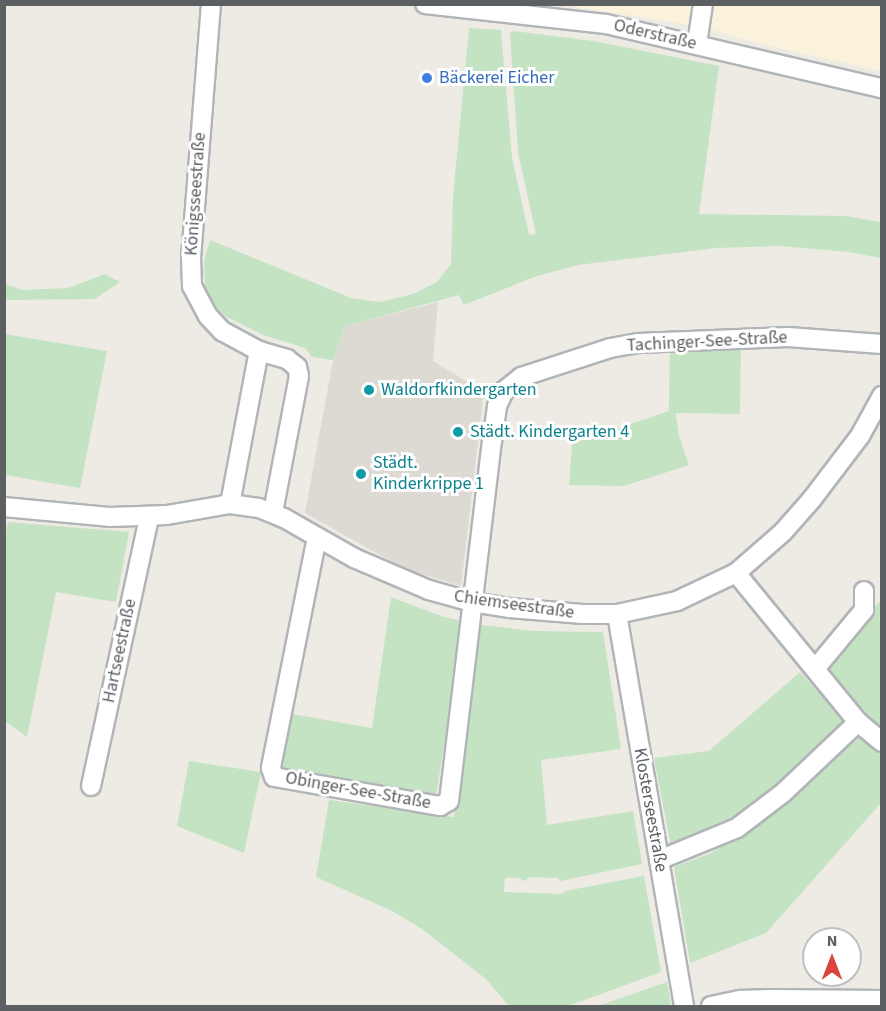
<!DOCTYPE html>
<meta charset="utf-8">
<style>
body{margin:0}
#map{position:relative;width:886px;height:1011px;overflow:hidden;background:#edebe4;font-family:"Source Sans 3",sans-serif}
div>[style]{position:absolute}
.commercial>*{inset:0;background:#fbf2dc}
.education>*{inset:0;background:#dddad3}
.green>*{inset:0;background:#c4e3c3;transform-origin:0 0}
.roads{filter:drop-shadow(2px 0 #b1b5b8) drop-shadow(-2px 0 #b1b5b8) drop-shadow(0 2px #b1b5b8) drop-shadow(0 -2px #b1b5b8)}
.minor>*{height:18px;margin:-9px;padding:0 9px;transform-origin:9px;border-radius:9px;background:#fff}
.dots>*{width:16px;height:16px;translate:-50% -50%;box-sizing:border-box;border:3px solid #fff;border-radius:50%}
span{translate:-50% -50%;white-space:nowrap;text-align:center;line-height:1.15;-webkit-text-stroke:6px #fff;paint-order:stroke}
.street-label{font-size:18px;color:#5c6063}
.shop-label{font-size:18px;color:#366cbe}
.left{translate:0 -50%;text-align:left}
.culture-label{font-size:18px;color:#0d838f}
.frame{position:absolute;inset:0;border:6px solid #5c6063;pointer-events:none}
.north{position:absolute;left:802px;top:927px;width:60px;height:60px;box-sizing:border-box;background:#fff;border:2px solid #bebfc1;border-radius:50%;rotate:0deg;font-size:16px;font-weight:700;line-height:24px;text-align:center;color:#5c6063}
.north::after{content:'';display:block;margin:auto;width:21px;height:27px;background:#da443d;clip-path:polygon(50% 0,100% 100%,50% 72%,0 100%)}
</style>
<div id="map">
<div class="commercial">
<i style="clip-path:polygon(564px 5px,881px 5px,881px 71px,765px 45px,701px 27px)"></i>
</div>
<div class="education">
<i style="clip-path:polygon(438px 302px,433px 361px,484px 392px,461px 586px,403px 568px,305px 513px,333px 360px,345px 326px)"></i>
</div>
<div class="green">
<i style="clip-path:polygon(469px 28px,501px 30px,512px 158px,529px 235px,536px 234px,518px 152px,510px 33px,514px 31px,593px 41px,719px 66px,699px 214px,846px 216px,881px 222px,881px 258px,848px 252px,780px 246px,716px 248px,578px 265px,537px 276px,464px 305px,459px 295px,345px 326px,333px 360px,312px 357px,305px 348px,263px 335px,225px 316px,211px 303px,205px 287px,204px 261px,210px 240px,351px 298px,380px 302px,413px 294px,437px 282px,451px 264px,453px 197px)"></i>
<i style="clip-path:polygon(105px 274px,120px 282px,95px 299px,5px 300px,5px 284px,23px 290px,68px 288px)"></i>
<i style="clip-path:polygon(5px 334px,107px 351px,80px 488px,5px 475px)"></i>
<i style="left:741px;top:345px;width:69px;height:71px;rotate:91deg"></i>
<i style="clip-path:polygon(675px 409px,679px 436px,689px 465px,624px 486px,569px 485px,572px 444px)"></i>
<i style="clip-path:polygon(8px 522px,129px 532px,116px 602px,56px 592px,27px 737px,5px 721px,4px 542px)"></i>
<i style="clip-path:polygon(391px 597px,444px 617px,463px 621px,436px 797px,282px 771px,292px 714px,372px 728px)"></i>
<i style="clip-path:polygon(881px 600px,881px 735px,827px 672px,829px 661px)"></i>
<i style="clip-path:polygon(481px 625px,534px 631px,603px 632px,621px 749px,541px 760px,547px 825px,633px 811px,642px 864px,560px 881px,558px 878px,529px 877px,525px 881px,517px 878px,505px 878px,504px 892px,563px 894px,565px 891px,644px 876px,661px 972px,568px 1006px,509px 1006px,486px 979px,422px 929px,392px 911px,316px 877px,329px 800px,454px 817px)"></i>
<i style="clip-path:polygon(800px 672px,848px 724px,748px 812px,721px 828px,671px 847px,654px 758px,709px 751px)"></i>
<i style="clip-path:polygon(865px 733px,881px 748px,881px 803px,766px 933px,690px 963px,674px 867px,711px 853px,765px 821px)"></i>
<i style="clip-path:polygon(189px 761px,261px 772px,244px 853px,177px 826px)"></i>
<i style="clip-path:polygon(667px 982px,671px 1006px,598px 1006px)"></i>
</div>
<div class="roads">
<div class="minor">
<i style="left:211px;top:4px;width:254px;rotate:94.5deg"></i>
<i style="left:191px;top:257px;width:29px;rotate:88deg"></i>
<i style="left:192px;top:286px;width:34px;rotate:62deg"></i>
<i style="left:208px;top:316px;width:21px;rotate:47deg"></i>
<i style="left:222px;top:331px;width:42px;rotate:28.4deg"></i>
<i style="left:425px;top:4px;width:182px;rotate:6.3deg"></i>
<i style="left:606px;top:24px;width:283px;rotate:13.1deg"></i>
<i style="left:697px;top:44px;width:40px;rotate:-81.5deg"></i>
<i style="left:230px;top:504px;width:156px;rotate:-79.3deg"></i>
<i style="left:259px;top:351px;width:29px;rotate:16deg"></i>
<i style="left:287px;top:359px;width:13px;rotate:39deg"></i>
<i style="left:297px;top:367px;width:9px;rotate:77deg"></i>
<i style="left:299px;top:376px;width:138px;rotate:100.8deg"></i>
<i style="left:4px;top:507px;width:105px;rotate:5.4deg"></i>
<i style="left:109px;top:517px;width:58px;rotate:-2deg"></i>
<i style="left:167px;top:515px;width:64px;rotate:-9.9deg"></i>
<i style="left:230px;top:504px;width:29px;rotate:8deg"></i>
<i style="left:259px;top:508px;width:27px;rotate:22deg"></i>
<i style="left:284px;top:518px;width:81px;rotate:29.7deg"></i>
<i style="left:354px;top:558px;width:82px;rotate:23.1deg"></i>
<i style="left:429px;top:590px;width:45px;rotate:15.6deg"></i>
<i style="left:472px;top:602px;width:37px;rotate:9deg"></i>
<i style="left:509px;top:608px;width:74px;rotate:4.6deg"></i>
<i style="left:583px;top:614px;width:34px"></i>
<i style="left:617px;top:614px;width:61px;rotate:-12.2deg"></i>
<i style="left:677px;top:601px;width:65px;rotate:-25.4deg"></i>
<i style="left:736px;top:573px;width:62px;rotate:-41.1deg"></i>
<i style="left:783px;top:532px;width:44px;rotate:-48.7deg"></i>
<i style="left:812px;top:499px;width:79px;rotate:-52.7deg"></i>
<i style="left:860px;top:436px;width:46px;rotate:-61.2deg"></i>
<i style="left:317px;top:537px;width:236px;rotate:101.3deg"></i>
<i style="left:271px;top:768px;width:9px;rotate:72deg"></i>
<i style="left:274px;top:777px;width:169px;rotate:9.9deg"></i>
<i style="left:440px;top:806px;width:10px;rotate:-29deg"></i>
<i style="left:449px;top:801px;width:362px;rotate:-83.2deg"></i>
<i style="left:492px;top:442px;width:36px;rotate:-82deg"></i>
<i style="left:497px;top:406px;width:17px;rotate:-65deg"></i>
<i style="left:504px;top:391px;width:22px;rotate:-39deg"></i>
<i style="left:521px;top:377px;width:94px;rotate:-18deg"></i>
<i style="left:610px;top:348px;width:28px;rotate:-10deg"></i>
<i style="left:638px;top:343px;width:150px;rotate:-2.3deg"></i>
<i style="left:788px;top:337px;width:94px;rotate:4.3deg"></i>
<i style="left:617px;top:614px;width:398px;rotate:80.3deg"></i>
<i style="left:815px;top:669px;width:77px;rotate:-50.3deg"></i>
<i style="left:864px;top:610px;width:19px;rotate:-90deg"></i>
<i style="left:858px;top:722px;width:31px;rotate:40deg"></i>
<i style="left:91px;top:786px;width:275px;rotate:-77.8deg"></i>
<i style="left:659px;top:860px;width:84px;rotate:-22.3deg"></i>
<i style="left:737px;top:828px;width:58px;rotate:-37.3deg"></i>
<i style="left:783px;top:793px;width:103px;rotate:-43.4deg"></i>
<i style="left:858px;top:722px;width:193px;rotate:-129.3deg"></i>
<i style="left:711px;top:1006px;width:30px;rotate:-12deg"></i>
<i style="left:740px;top:1000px;width:30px;rotate:-2deg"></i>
<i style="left:770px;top:999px;width:112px;rotate:0.5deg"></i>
</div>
</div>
<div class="dots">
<i style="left:427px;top:78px;background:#3f7fe0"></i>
<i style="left:369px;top:390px;background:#0f9aa8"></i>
<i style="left:458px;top:432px;background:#0f9aa8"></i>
<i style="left:361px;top:474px;background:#0f9aa8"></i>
</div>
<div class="street-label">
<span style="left:655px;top:35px;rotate:13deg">Oderstraße</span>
<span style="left:196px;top:194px;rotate:-86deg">Königsseestraße</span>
<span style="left:707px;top:342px;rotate:-3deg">Tachinger-See-Straße</span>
<span style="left:514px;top:605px;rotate:8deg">Chiemseestraße</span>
<span style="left:120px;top:651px;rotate:-78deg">Hartseestraße</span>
<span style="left:358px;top:791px;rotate:10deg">Obinger-See-Straße</span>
<span style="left:650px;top:810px;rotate:80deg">Klosterseestraße</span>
</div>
<div class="shop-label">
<span class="left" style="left:439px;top:78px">Bäckerei Eicher</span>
</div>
<div class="culture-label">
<span class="left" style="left:381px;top:390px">Waldorfkindergarten</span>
<span class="left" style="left:470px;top:432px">Städt. Kindergarten 4</span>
<span class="left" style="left:373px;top:474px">Städt.<br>Kinderkrippe 1</span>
</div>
<div class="frame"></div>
<div class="north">N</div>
</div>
